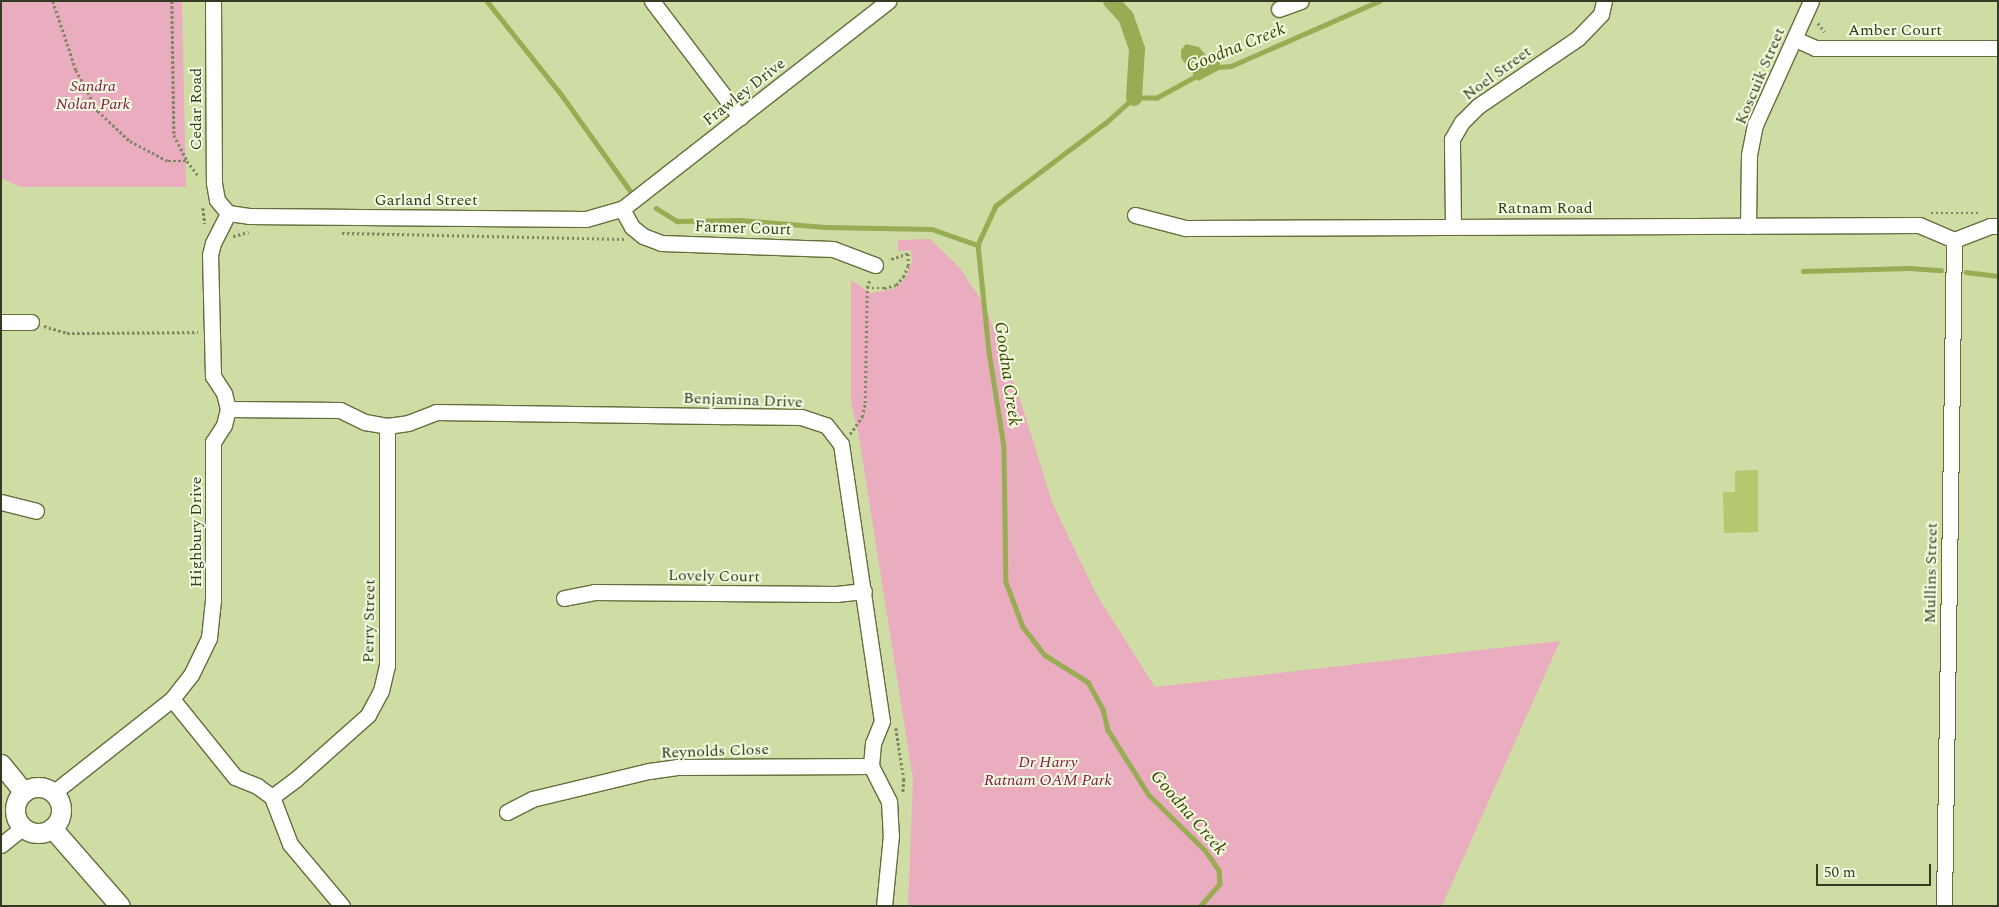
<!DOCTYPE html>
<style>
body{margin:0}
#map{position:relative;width:1999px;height:907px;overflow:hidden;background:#cfdda5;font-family:Spectral,serif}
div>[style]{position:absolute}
.green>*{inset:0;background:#eaadbf}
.water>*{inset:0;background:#99ac54}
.stream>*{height:4.5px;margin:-2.25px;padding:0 2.25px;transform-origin:2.25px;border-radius:2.25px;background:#99ac54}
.canal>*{height:16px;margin:-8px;padding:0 8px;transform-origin:8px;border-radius:8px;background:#99ac54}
.building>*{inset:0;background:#b4c86f}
.path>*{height:2.5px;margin-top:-1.25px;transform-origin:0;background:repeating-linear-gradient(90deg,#7e8761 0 2.5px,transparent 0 5px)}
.roads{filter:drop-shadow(1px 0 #636f3b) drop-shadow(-1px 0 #636f3b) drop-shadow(0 1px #636f3b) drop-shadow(0 -1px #636f3b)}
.minor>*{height:15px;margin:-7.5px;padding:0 7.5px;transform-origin:7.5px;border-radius:7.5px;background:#fff}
.tertiary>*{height:19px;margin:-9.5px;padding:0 9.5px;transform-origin:9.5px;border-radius:9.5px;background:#fff}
.tertiary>.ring{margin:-9.5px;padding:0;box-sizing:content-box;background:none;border:19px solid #fff;border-radius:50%}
span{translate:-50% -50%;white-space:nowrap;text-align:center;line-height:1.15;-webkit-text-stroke:4px #f3fbde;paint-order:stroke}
.street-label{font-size:16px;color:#353a23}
.park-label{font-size:16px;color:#831848;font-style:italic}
.water-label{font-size:18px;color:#3a4500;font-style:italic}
.frame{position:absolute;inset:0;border:2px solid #353a23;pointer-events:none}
.scale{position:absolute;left:1816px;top:864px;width:115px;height:22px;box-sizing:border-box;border:2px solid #353a23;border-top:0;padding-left:6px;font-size:15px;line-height:18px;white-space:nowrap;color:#353a23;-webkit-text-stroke:4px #f3fbde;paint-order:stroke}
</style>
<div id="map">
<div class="green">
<i style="clip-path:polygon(1px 1px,182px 1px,186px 187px,20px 187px,1px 178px)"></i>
<i style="clip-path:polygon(930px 239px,960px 268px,985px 306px,1018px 393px,1052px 502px,1096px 594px,1155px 687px,1560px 641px,1442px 906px,908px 906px,913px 779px,858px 431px,851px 403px,851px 280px,871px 293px,894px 289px,904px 280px,912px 262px,911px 250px,898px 251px,898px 240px)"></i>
</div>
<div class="water">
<i style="clip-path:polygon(1186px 44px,1199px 47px,1209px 59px,1218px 61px,1220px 63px,1219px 70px,1198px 81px,1181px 58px,1181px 50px)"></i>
</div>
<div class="stream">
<i style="left:487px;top:1px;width:119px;rotate:51.5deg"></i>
<i style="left:561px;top:94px;width:122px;rotate:54.4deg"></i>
<i style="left:1217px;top:67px;width:14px;rotate:-4deg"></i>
<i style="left:1231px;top:66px;width:162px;rotate:-23.7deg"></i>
<i style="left:1201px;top:74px;width:50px;rotate:151.4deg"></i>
<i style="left:1157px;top:98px;width:23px;rotate:180deg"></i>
<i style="left:1134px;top:98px;width:38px;rotate:138deg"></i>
<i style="left:1106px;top:123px;width:138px;rotate:143deg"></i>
<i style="left:996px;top:206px;width:43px;rotate:114.8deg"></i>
<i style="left:978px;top:245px;width:107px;rotate:84.1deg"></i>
<i style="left:989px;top:351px;width:97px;rotate:81.1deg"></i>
<i style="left:1004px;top:447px;width:135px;rotate:89.2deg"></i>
<i style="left:1006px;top:582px;width:48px;rotate:69.3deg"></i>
<i style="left:1023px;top:627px;width:36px;rotate:52deg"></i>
<i style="left:1045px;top:655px;width:51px;rotate:32.1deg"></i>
<i style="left:1088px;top:682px;width:31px;rotate:61deg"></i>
<i style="left:1103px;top:709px;width:22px;rotate:77deg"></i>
<i style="left:1108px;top:730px;width:77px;rotate:57.8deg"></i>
<i style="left:1149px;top:795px;width:78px;rotate:44.5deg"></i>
<i style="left:1205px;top:850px;width:24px;rotate:55deg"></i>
<i style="left:1219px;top:870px;width:14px;rotate:86deg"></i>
<i style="left:1220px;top:884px;width:29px;rotate:131deg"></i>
<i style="left:656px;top:208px;width:25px;rotate:32deg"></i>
<i style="left:677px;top:221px;width:64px;rotate:-0.9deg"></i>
<i style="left:741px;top:220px;width:84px;rotate:4.8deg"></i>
<i style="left:825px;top:227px;width:107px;rotate:1.1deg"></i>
<i style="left:932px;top:229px;width:49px;rotate:19.2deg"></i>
<i style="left:1803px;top:271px;width:106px;rotate:-1.6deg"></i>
<i style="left:1909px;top:268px;width:32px;rotate:4deg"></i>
<i style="left:1966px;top:272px;width:32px;rotate:7deg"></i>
</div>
<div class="canal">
<i style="left:1111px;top:1px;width:22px;rotate:47deg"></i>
<i style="left:1126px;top:17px;width:34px;rotate:71deg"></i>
<i style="left:1137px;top:49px;width:49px;rotate:93.5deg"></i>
</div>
<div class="building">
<i style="clip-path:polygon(1758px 470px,1758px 532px,1724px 533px,1723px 492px,1735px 492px,1735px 471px)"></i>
</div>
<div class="path">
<i style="left:53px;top:1px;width:73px;rotate:71.6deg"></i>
<i style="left:76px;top:70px;width:47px;rotate:61.8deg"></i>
<i style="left:98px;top:111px;width:44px;rotate:43.2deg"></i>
<i style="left:130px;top:141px;width:43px;rotate:27.8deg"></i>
<i style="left:168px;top:161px;width:19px"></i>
<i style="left:187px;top:161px;width:18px;rotate:52deg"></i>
<i style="left:172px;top:1px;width:134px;rotate:89.1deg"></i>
<i style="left:174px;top:135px;width:29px;rotate:63deg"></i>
<i style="left:1818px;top:23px;width:11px;rotate:52deg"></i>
<i style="left:203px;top:208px;width:16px;rotate:83deg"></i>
<i style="left:1931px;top:213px;width:50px"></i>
<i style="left:342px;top:233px;width:282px;rotate:1.2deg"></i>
<i style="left:233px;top:236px;width:16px;rotate:-14deg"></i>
<i style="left:867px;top:288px;width:17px"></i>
<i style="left:884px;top:288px;width:12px;rotate:-14deg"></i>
<i style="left:896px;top:285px;width:11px;rotate:-49deg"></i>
<i style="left:903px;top:277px;width:12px;rotate:-66deg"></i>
<i style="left:908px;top:266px;width:12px;rotate:-90deg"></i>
<i style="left:908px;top:254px;width:20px;rotate:162deg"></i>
<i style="left:44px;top:326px;width:24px;rotate:17deg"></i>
<i style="left:67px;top:333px;width:131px;rotate:-0.4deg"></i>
<i style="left:850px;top:434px;width:21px;rotate:-55deg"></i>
<i style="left:862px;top:417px;width:14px;rotate:-78deg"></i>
<i style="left:865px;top:403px;width:115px;rotate:-89deg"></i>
<i style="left:867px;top:288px;width:9px;rotate:-72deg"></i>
<i style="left:896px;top:728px;width:52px;rotate:81.1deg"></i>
<i style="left:904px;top:779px;width:15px;rotate:94deg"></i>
</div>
<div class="roads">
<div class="minor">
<i style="left:213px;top:1px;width:182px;rotate:89.7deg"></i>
<i style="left:214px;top:183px;width:17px;rotate:80deg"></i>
<i style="left:217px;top:200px;width:17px;rotate:50deg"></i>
<i style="left:652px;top:1px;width:146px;rotate:52.8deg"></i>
<i style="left:1279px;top:9px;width:23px;rotate:-20deg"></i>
<i style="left:1795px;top:39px;width:22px;rotate:24deg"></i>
<i style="left:1815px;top:48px;width:183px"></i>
<i style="left:622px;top:209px;width:21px;rotate:61deg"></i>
<i style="left:632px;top:227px;width:14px;rotate:39deg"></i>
<i style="left:643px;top:236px;width:19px;rotate:21deg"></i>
<i style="left:661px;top:243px;width:172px;rotate:2deg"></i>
<i style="left:833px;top:249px;width:45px;rotate:20.9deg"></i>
<i style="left:228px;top:213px;width:21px;rotate:8deg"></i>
<i style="left:249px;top:216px;width:337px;rotate:0.5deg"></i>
<i style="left:586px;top:219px;width:37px;rotate:-16deg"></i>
<i style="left:622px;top:209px;width:338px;rotate:-38deg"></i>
<i style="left:1135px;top:215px;width:52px;rotate:14.6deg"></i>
<i style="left:1185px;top:228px;width:734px;rotate:-0.23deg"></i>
<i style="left:1919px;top:225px;width:38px;rotate:23deg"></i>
<i style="left:1453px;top:225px;width:86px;rotate:-90.7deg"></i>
<i style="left:1452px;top:139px;width:20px;rotate:-60deg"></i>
<i style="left:1462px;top:122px;width:23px;rotate:-45deg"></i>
<i style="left:1478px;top:106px;width:121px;rotate:-34.2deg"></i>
<i style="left:1578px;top:38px;width:33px;rotate:-46deg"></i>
<i style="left:1601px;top:14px;width:13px;rotate:-77deg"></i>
<i style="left:1748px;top:226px;width:71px;rotate:-89.2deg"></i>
<i style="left:1749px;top:155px;width:31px;rotate:-79deg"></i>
<i style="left:1755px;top:125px;width:136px;rotate:-65.7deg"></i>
<i style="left:1954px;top:240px;width:39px;rotate:-21deg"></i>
<i style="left:1990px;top:226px;width:8px"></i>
<i style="left:1px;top:322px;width:30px"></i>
<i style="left:228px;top:409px;width:112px;rotate:0.5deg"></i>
<i style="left:340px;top:410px;width:28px;rotate:26deg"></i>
<i style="left:365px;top:422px;width:22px;rotate:10deg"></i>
<i style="left:387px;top:426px;width:21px;rotate:-8deg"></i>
<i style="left:408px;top:423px;width:30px;rotate:-21deg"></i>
<i style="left:436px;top:412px;width:365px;rotate:0.8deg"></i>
<i style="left:801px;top:417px;width:26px;rotate:18deg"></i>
<i style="left:826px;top:425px;width:24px;rotate:52deg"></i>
<i style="left:841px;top:444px;width:280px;rotate:81.6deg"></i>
<i style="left:882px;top:721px;width:24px;rotate:112deg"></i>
<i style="left:873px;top:743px;width:23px;rotate:95deg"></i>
<i style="left:871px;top:766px;width:39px;rotate:63deg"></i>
<i style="left:889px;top:801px;width:34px;rotate:87deg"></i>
<i style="left:891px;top:835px;width:71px;rotate:95.6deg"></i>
<i style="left:1px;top:502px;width:36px;rotate:14deg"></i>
<i style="left:564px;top:598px;width:31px;rotate:-11deg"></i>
<i style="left:594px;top:592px;width:242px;rotate:0.5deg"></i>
<i style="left:836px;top:594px;width:28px;rotate:-6deg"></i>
<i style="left:172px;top:699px;width:100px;rotate:51.1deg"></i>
<i style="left:235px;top:777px;width:24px;rotate:22deg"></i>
<i style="left:257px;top:786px;width:19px;rotate:36deg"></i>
<i style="left:272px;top:797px;width:50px;rotate:69deg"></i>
<i style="left:290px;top:844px;width:81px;rotate:50deg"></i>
<i style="left:53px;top:793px;width:152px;rotate:-38.3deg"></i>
<i style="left:172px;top:699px;width:31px;rotate:-52deg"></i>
<i style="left:191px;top:675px;width:41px;rotate:-64.1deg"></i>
<i style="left:209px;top:638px;width:37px;rotate:-84deg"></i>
<i style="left:213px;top:601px;width:159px;rotate:-90deg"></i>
<i style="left:213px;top:442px;width:20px;rotate:-57deg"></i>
<i style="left:224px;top:425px;width:16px;rotate:-76deg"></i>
<i style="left:228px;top:409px;width:16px;rotate:-104deg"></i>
<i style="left:224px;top:393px;width:20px;rotate:-123deg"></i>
<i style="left:213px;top:376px;width:121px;rotate:-91.4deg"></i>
<i style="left:210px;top:255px;width:12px;rotate:-76deg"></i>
<i style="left:213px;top:243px;width:34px;rotate:-63deg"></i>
<i style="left:272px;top:797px;width:30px;rotate:-37deg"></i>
<i style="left:296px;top:779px;width:96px;rotate:-41.6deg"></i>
<i style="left:368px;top:715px;width:27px;rotate:-62deg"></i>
<i style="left:381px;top:691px;width:26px;rotate:-77deg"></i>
<i style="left:387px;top:666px;width:240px;rotate:-90deg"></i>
<i style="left:507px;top:812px;width:28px;rotate:-27deg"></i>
<i style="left:532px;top:799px;width:120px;rotate:-13.5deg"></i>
<i style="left:649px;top:771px;width:28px;rotate:-8deg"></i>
<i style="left:677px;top:767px;width:194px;rotate:-0.3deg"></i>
<i style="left:1px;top:845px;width:28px;rotate:-39deg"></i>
<i style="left:1944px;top:906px;width:666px;rotate:-89.14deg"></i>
</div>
<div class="tertiary">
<i style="left:1px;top:764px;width:36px;rotate:51deg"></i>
<i class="ring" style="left:15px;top:787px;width:27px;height:27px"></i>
<i style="left:52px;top:828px;width:103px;rotate:48.9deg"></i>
</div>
</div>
<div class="street-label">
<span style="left:1895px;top:30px">Amber Court</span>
<span style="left:1497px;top:73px;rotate:-36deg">Noel Street</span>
<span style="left:1760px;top:76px;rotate:-67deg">Koscuik Street</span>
<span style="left:744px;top:92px;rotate:-38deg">Frawley Drive</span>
<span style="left:196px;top:109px;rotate:-90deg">Cedar Road</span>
<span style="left:426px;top:200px">Garland Street</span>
<span style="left:1545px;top:208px">Ratnam Road</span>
<span style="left:743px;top:228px;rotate:2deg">Farmer Court</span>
<span style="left:743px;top:400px;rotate:2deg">Benjamina Drive</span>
<span style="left:196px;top:532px;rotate:-90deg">Highbury Drive</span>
<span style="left:1931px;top:573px;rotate:-89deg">Mullins Street</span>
<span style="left:714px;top:576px;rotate:1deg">Lovely Court</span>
<span style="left:369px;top:621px;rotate:-89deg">Perry Street</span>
<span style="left:715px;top:751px;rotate:-2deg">Reynolds Close</span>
</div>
<div class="park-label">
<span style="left:93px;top:95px">Sandra<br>Nolan Park</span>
<span style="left:1048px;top:771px">Dr Harry<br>Ratnam OAM Park</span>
</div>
<div class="water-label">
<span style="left:1236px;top:48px;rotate:-22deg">Goodna Creek</span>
<span style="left:1007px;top:374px;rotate:82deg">Goodna Creek</span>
<span style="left:1188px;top:813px;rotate:49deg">Goodna Creek</span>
</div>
<div class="frame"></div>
<div class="scale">50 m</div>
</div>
